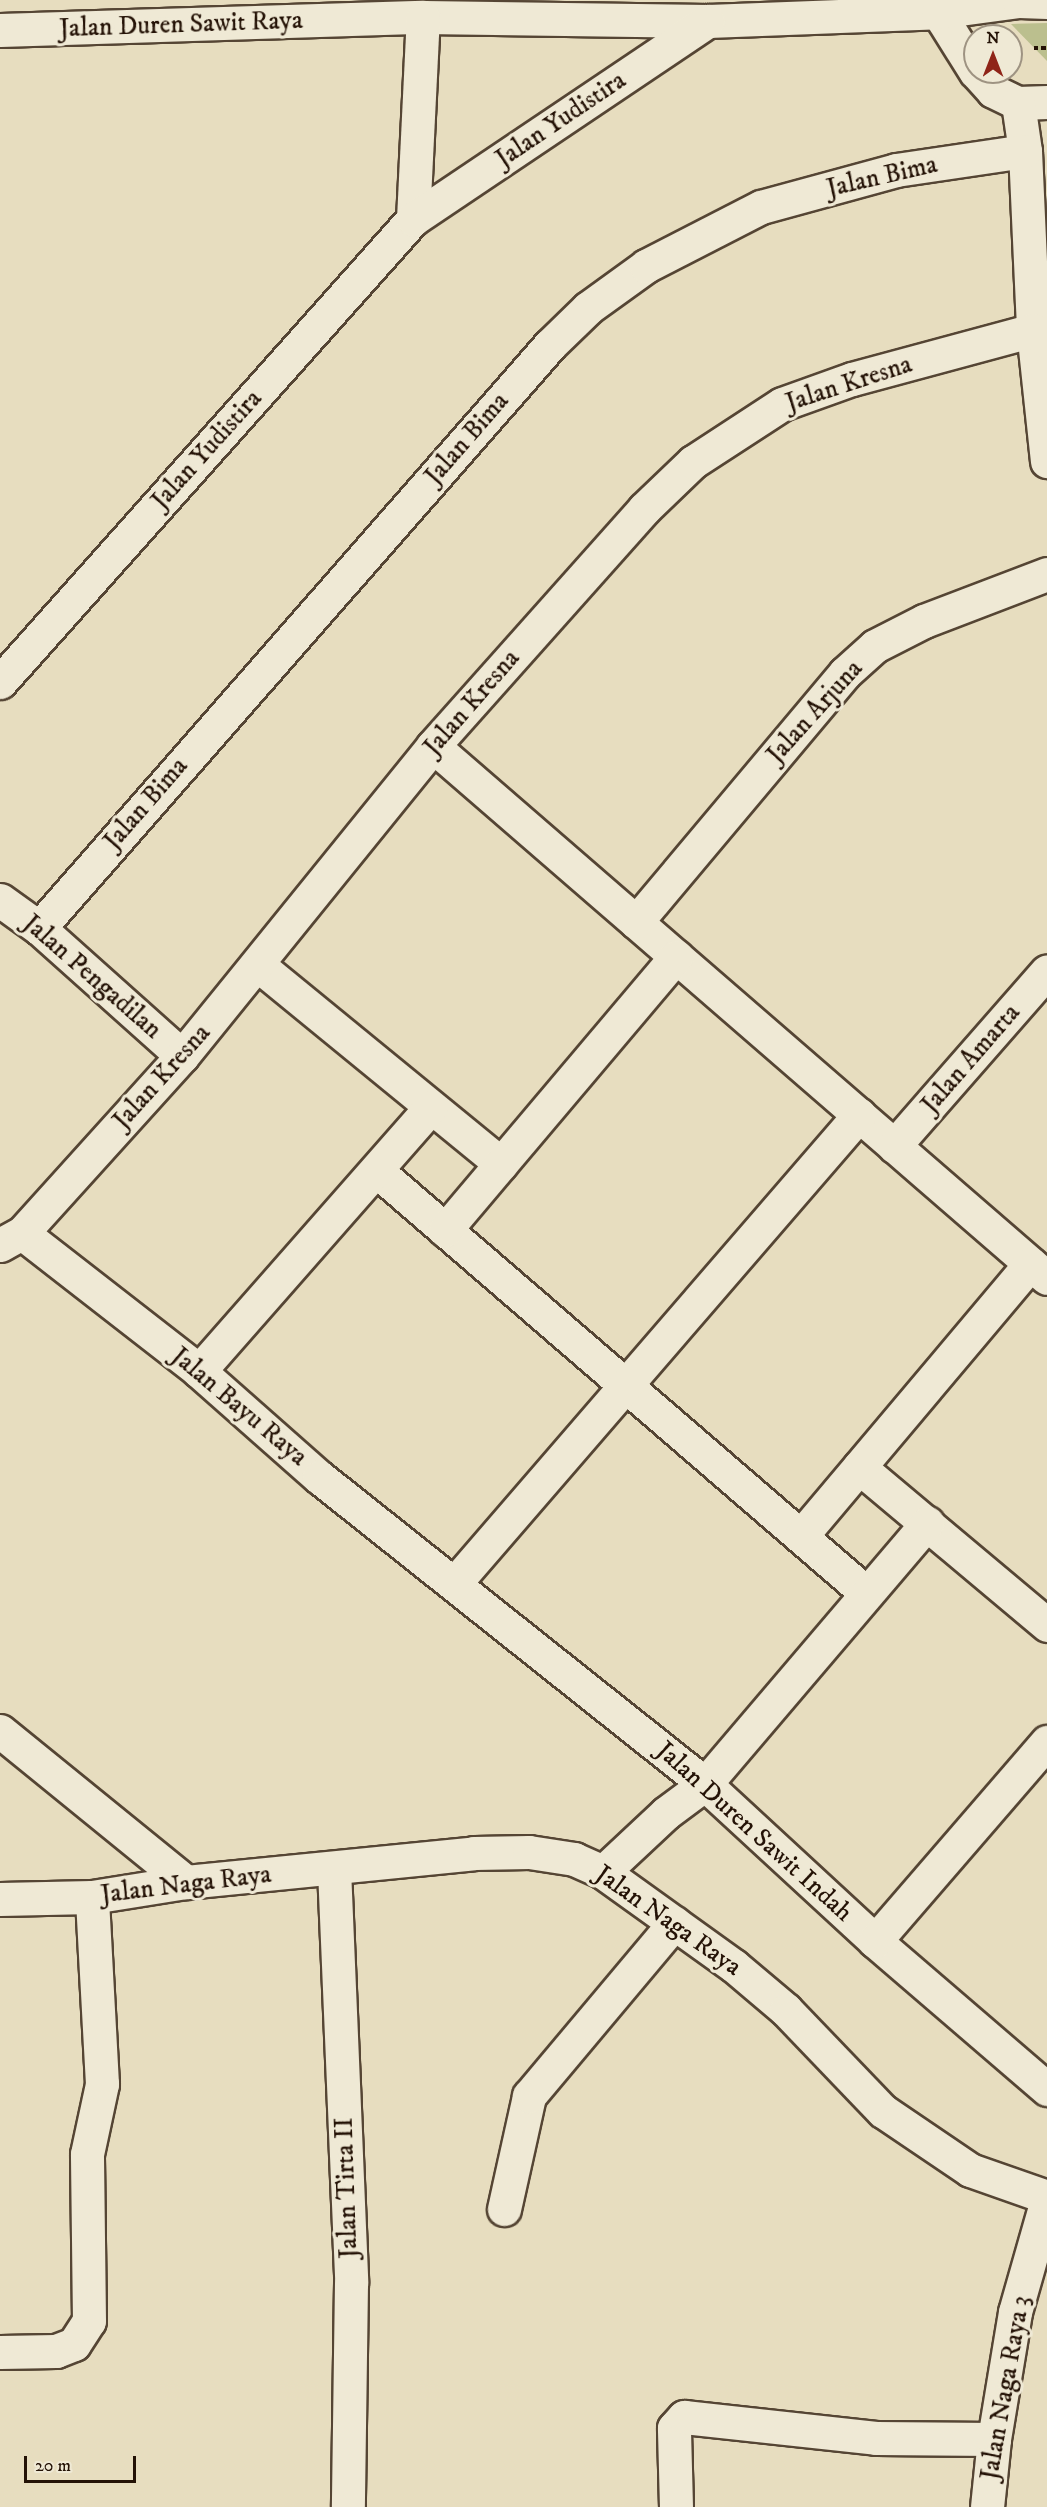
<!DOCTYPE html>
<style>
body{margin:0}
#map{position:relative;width:1047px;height:2507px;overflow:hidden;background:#e7ddbf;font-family:"IM FELL DW Pica",serif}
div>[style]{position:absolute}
.green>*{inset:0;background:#bbbf8e}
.path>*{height:4px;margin-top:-2px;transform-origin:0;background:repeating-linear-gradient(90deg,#241206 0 4.5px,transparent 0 7.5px)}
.roads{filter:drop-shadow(2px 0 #554534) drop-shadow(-2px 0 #554534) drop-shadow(0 2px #554534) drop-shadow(0 -2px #554534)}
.minor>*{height:33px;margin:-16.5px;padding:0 16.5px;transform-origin:16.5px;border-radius:16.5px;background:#efe9d5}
span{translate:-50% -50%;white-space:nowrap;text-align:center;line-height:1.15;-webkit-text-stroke:6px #efe9d5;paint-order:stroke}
.street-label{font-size:26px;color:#241206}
.north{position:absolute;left:963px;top:24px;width:60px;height:60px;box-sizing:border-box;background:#efe9d5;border:2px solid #9e9382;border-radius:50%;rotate:0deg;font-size:16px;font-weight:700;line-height:24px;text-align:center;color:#241206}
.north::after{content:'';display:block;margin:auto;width:21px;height:27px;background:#8f2418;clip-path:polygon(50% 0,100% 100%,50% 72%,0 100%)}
.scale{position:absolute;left:24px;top:2456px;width:112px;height:27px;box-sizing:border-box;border:3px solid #241206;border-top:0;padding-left:8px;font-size:18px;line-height:21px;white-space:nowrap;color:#241206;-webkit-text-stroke:4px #efe9d5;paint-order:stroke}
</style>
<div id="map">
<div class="green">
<i style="clip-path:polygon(1047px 23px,1047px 61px,1011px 24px)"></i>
</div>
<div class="path">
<i style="left:1034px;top:48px;width:13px"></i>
</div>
<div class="roads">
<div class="minor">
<i style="left:938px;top:12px;width:70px;rotate:57.9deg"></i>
<i style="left:0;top:30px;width:423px;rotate:-1.8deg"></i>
<i style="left:423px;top:17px;width:285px;rotate:0.8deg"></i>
<i style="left:708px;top:21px;width:230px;rotate:-2.2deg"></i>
<i style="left:938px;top:12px;width:82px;rotate:-7.7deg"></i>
<i style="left:1019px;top:1px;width:28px;rotate:2deg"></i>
<i style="left:976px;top:72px;width:25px;rotate:48deg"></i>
<i style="left:993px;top:91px;width:28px;rotate:26deg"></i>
<i style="left:1018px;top:103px;width:29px;rotate:-2deg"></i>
<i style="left:1018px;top:103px;width:49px;rotate:81.7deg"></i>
<i style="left:1025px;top:151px;width:179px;rotate:87.4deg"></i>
<i style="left:1033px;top:330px;width:132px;rotate:83.9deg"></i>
<i style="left:413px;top:219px;width:202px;rotate:-87.2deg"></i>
<i style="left:0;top:682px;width:620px;rotate:-48.27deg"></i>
<i style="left:413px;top:219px;width:355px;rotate:-33.9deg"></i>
<i style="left:433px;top:746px;width:812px;rotate:40.91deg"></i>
<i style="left:0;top:900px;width:48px;rotate:35.7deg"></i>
<i style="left:39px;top:928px;width:192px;rotate:41.8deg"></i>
<i style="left:636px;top:922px;width:325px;rotate:-50deg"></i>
<i style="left:845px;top:673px;width:40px;rotate:-42deg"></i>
<i style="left:875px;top:646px;width:55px;rotate:-27deg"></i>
<i style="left:924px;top:621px;width:132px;rotate:-20.9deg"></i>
<i style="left:39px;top:928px;width:775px;rotate:-48.77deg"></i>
<i style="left:550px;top:345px;width:53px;rotate:-44.2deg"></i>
<i style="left:588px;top:308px;width:72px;rotate:-35.9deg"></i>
<i style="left:646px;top:266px;width:129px;rotate:-27.2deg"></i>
<i style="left:761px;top:207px;width:140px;rotate:-15.3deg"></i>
<i style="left:896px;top:170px;width:130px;rotate:-8.4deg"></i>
<i style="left:258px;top:965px;width:314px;rotate:39.3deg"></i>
<i style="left:894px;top:1146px;width:232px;rotate:-48.8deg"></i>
<i style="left:377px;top:1171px;width:645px;rotate:40.78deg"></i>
<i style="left:445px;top:1230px;width:358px;rotate:-49.8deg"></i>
<i style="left:22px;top:1233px;width:224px;rotate:37.9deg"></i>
<i style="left:199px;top:1371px;width:160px;rotate:41.5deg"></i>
<i style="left:319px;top:1477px;width:493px;rotate:38.5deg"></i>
<i style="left:705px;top:1784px;width:231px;rotate:42.7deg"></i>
<i style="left:875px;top:1941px;width:227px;rotate:40.7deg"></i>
<i style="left:0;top:1245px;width:25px;rotate:-29deg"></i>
<i style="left:22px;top:1233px;width:239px;rotate:-47.9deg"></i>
<i style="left:182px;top:1056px;width:399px;rotate:-51deg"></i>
<i style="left:433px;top:746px;width:317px;rotate:-48.3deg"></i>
<i style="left:644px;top:509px;width:68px;rotate:-43.8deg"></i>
<i style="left:693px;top:462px;width:106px;rotate:-33.1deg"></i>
<i style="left:782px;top:404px;width:74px;rotate:-19.7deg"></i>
<i style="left:852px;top:379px;width:188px;rotate:-15.1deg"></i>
<i style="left:1033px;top:330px;width:18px;rotate:41deg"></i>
<i style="left:199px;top:1371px;width:351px;rotate:-48.7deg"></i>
<i style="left:859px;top:1467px;width:246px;rotate:40deg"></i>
<i style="left:801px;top:1536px;width:356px;rotate:-49.9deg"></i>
<i style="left:454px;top:1584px;width:620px;rotate:-49.19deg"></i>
<i style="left:0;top:1731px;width:240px;rotate:39.1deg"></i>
<i style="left:334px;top:1869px;width:414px;rotate:87.6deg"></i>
<i style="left:351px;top:2283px;width:224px;rotate:90.8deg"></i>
<i style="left:603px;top:1872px;width:86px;rotate:-43.1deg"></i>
<i style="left:666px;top:1813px;width:49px;rotate:-36.6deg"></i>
<i style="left:705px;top:1784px;width:343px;rotate:-49.6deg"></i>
<i style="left:0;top:1899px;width:92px;rotate:-1.2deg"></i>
<i style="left:92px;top:1897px;width:95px;rotate:-9.1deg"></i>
<i style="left:186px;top:1882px;width:289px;rotate:-5.7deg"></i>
<i style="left:474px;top:1853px;width:55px;rotate:-1deg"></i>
<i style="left:529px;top:1852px;width:46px;rotate:8.8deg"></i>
<i style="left:574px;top:1859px;width:32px;rotate:24deg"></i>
<i style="left:603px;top:1872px;width:161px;rotate:35.7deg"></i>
<i style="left:734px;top:1966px;width:68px;rotate:40.2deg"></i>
<i style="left:786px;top:2010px;width:140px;rotate:46.2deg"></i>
<i style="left:883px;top:2111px;width:105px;rotate:34.1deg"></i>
<i style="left:970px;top:2170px;width:82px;rotate:19.3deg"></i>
<i style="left:875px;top:1941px;width:263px;rotate:-49.2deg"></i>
<i style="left:504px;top:2209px;width:116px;rotate:-77.5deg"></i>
<i style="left:529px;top:2096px;width:226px;rotate:-50deg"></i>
<i style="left:0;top:2352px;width:56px;rotate:-1deg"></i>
<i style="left:56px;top:2351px;width:19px;rotate:-21deg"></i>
<i style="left:74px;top:2344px;width:27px;rotate:-57deg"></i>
<i style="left:89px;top:2321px;width:167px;rotate:-90.7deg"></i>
<i style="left:87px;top:2154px;width:72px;rotate:-77.9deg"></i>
<i style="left:102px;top:2084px;width:187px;rotate:-93.1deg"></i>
<i style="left:676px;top:2507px;width:79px;rotate:-91.5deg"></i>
<i style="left:674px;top:2428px;width:15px;rotate:-48deg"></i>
<i style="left:684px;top:2417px;width:193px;rotate:6.2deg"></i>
<i style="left:876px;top:2438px;width:118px;rotate:0.5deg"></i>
<i style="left:987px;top:2507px;width:68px;rotate:-84.1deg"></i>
<i style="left:994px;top:2439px;width:129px;rotate:-80.6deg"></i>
<i style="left:1015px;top:2312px;width:116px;rotate:-74.1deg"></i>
</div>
</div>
<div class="street-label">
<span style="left:181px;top:25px;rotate:-2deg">Jalan Duren Sawit Raya</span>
<span style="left:561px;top:120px;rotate:-34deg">Jalan Yudistira</span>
<span style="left:882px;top:177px;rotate:-13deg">Jalan Bima</span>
<span style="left:849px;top:384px;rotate:-18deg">Jalan Kresna</span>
<span style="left:467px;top:439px;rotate:-49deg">Jalan Bima</span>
<span style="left:207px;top:450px;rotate:-48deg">Jalan Yudistira</span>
<span style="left:472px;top:703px;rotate:-49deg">Jalan Kresna</span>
<span style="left:815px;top:712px;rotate:-48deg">Jalan Arjuna</span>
<span style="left:146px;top:804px;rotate:-49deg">Jalan Bima</span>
<span style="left:92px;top:977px;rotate:41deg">Jalan Pengadilan</span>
<span style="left:971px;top:1059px;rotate:-49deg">Jalan Amarta</span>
<span style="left:162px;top:1077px;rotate:-48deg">Jalan Kresna</span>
<span style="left:239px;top:1407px;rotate:40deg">Jalan Bayu Raya</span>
<span style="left:754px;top:1832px;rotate:42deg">Jalan Duren Sawit Indah</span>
<span style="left:186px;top:1885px;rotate:-7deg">Jalan Naga Raya</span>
<span style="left:668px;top:1921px;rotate:35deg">Jalan Naga Raya</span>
<span style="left:347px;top:2188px;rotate:-92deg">Jalan Tirta II</span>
<span style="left:1006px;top:2388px;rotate:-80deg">Jalan Naga Raya 3</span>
</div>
<div class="north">N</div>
<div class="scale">20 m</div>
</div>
